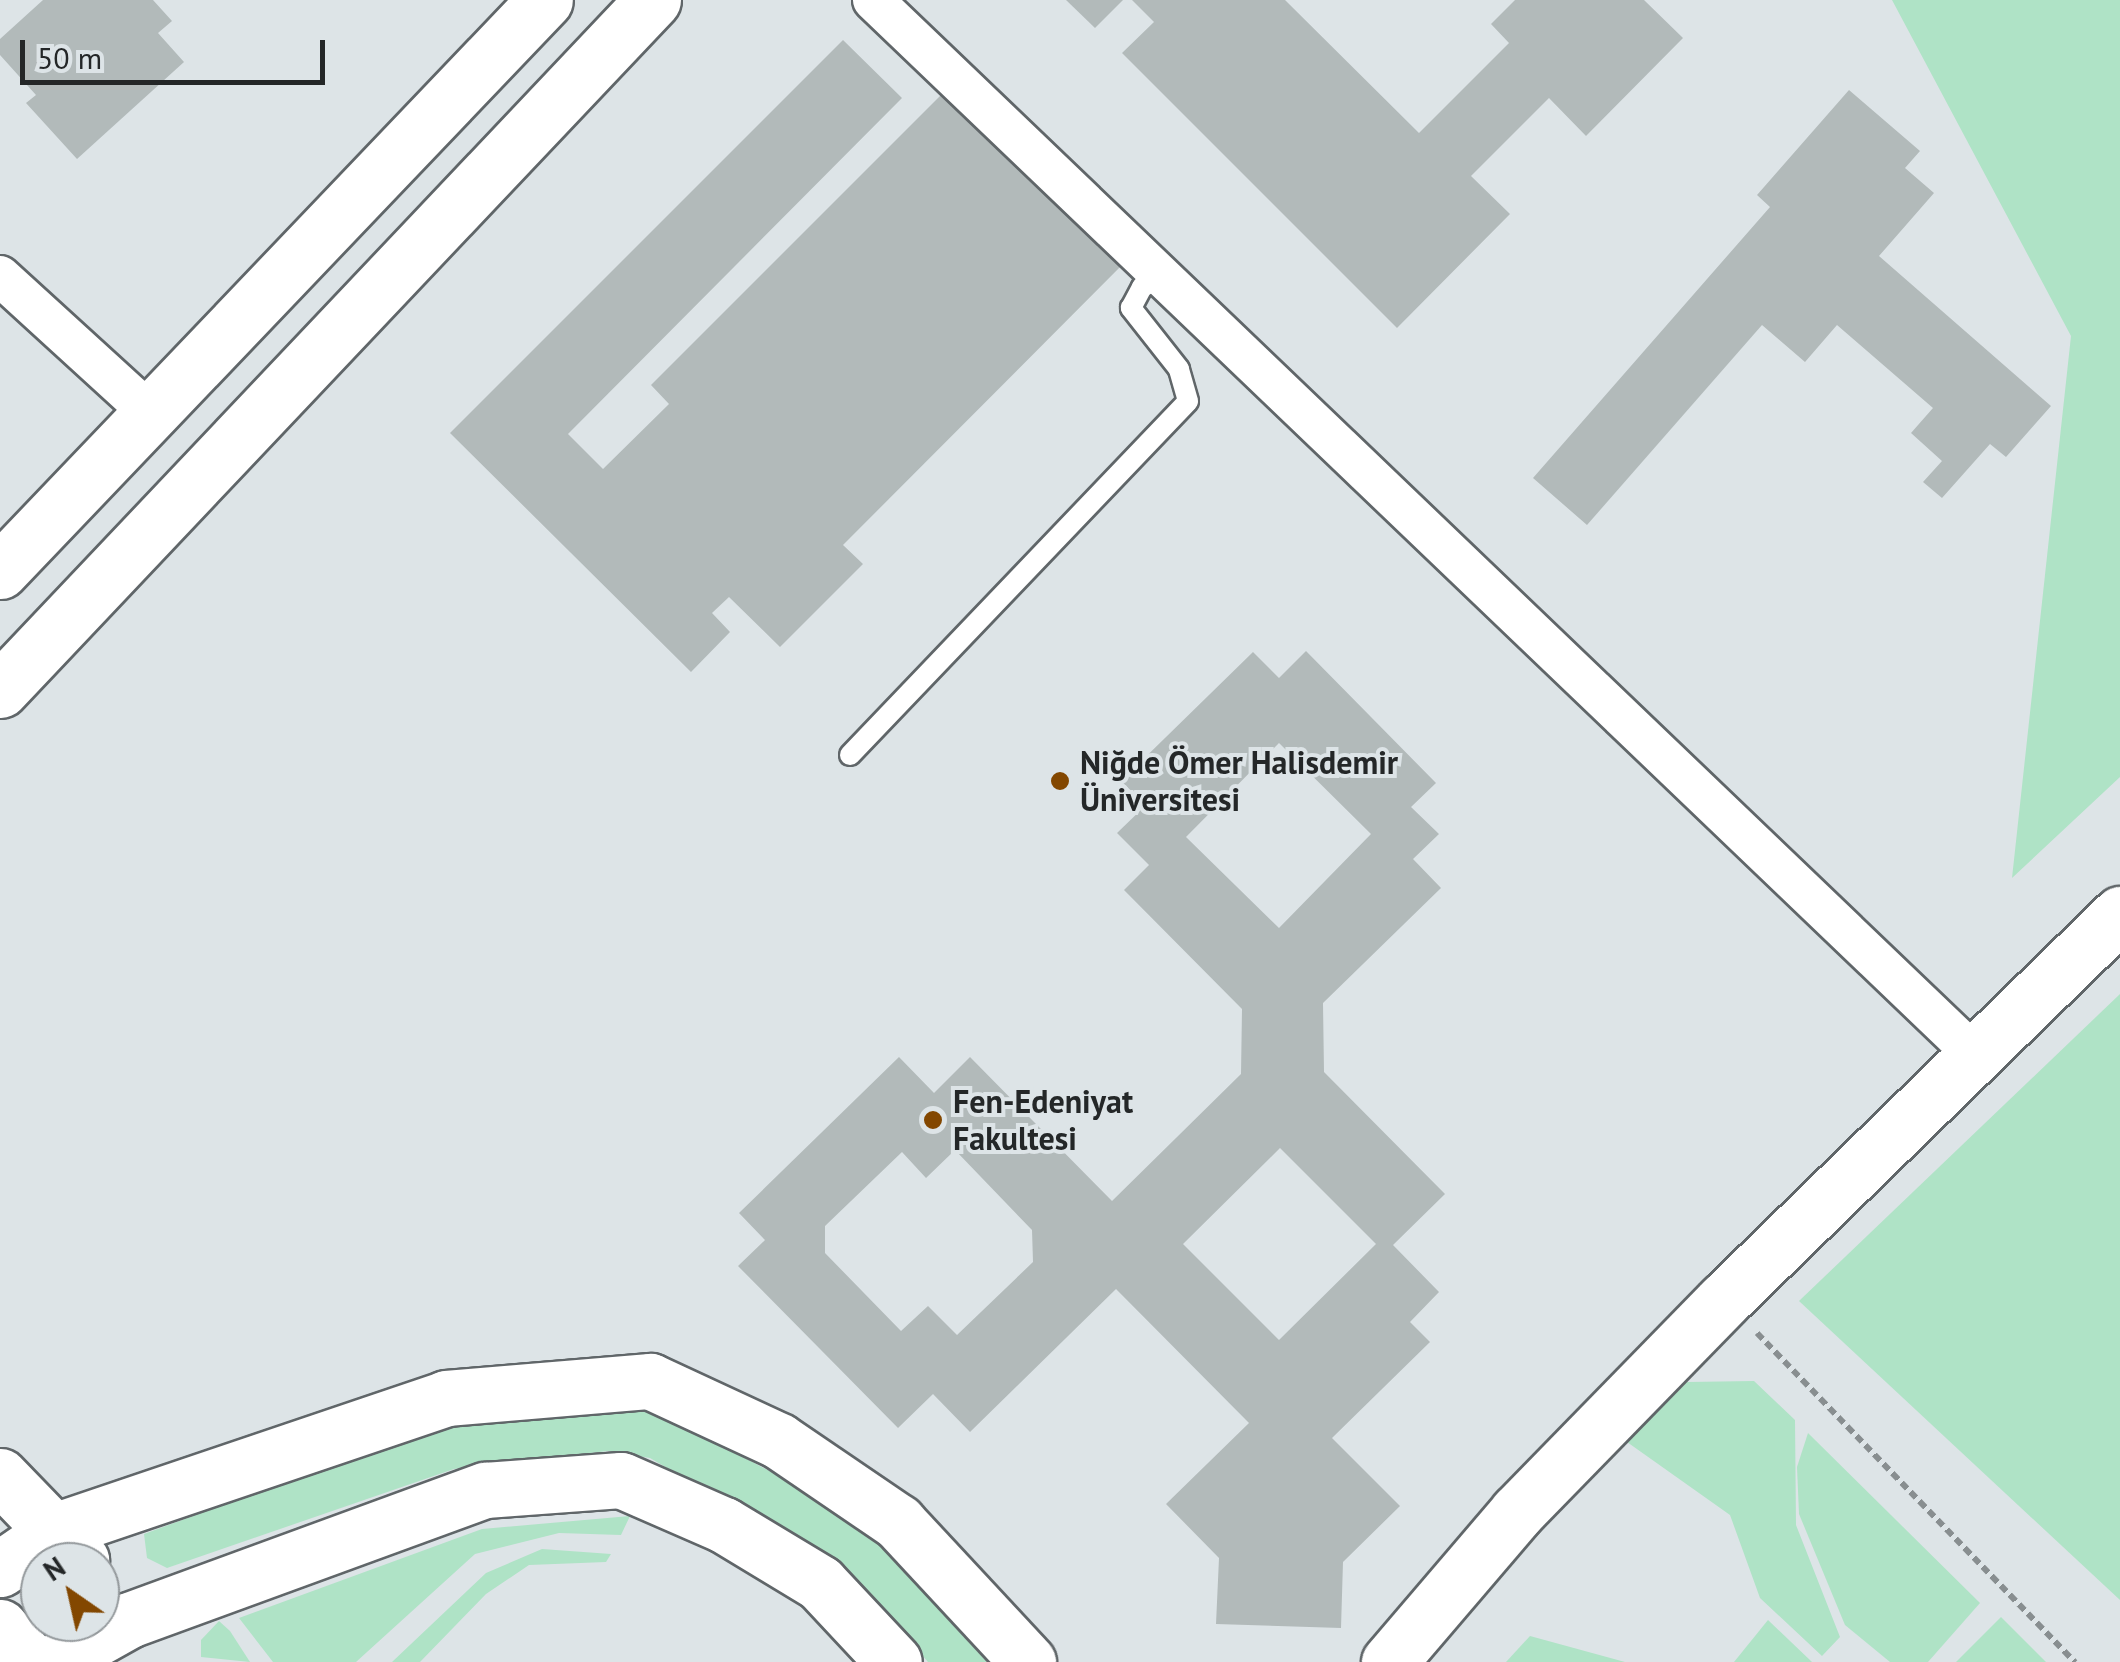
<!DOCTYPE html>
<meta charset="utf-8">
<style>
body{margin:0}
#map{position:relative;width:2120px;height:1662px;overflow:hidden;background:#dde4e7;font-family:"PT Sans",sans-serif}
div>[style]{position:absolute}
.green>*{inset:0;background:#afe3c6}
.building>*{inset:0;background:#b2baba}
.path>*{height:6px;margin-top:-3px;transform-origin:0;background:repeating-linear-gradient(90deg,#888e90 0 8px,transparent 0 13px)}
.roads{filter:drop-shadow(2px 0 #606669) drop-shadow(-2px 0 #606669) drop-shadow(0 2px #606669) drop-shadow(0 -2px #606669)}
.lane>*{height:20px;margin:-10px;padding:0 10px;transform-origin:10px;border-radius:10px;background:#fff}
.street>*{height:40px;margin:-20px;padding:0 20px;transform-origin:20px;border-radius:20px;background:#fff}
.secondary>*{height:55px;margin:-27.5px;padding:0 27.5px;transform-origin:27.5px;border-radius:27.5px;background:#fff}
.dots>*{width:28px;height:28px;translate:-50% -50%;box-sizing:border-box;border:5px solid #dde4e7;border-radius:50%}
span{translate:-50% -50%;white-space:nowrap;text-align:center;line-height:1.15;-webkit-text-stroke:8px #dde4e7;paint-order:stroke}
.poi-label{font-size:32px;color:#242728;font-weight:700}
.left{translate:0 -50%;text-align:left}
.north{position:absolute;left:20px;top:1542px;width:100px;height:100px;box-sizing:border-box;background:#dde4e7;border:2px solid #93989b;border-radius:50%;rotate:326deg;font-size:28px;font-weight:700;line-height:40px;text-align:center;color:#242728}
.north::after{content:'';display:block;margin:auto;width:35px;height:45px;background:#834700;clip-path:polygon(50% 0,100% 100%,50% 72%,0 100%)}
.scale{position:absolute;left:20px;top:40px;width:305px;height:45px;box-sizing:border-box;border:5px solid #242728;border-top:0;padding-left:12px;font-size:30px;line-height:35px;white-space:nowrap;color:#242728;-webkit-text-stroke:8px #dde4e7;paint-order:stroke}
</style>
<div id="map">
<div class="green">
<i style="clip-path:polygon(1892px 0,2120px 0,2120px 777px,2012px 878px,2071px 336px)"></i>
<i style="clip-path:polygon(2120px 994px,2120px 1600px,1799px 1301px)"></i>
<i style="clip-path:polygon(1754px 1381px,1795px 1420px,1796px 1525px,1840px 1637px,1822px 1656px,1760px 1598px,1730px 1515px,1627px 1442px,1687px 1382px)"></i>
<i style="clip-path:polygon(607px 1405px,657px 1411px,831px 1504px,885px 1542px,987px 1662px,928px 1662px,855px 1578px,650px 1458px,608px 1451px,454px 1469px,167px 1568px,147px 1558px,144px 1534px,437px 1426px)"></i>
<i style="clip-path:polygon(1808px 1433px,1980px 1603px,1928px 1662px,1890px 1662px,1845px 1625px,1799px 1514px,1797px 1467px)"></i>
<i style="clip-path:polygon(630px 1516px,621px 1535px,559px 1533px,475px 1554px,356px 1662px,273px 1662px,239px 1618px,482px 1529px)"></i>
<i style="clip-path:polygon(542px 1549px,611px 1554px,606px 1562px,529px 1565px,486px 1594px,420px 1662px,392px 1662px,486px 1573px)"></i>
<i style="clip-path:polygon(2001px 1617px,2046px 1662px,1956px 1662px)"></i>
<i style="clip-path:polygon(1768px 1620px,1812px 1662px,1734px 1662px)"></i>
<i style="clip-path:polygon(219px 1621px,230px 1631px,250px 1662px,201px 1657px,201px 1640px)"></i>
<i style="clip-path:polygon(1530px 1636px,1625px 1662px,1506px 1662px)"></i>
</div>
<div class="building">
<i style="clip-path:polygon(43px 0,153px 0,172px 21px,158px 33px,184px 62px,77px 159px,26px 103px,36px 95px,0 55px,0 39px)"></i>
<i style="clip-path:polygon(1066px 0,1123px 0,1095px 28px)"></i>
<i style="clip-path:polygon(1132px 0,1285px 0,1419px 133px,1509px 43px,1491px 24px,1515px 0,1644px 0,1683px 38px,1586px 136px,1549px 98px,1471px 176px,1510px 214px,1397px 328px,1122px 53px,1154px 22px)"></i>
<i style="clip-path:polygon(843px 40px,902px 98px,568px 434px,603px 469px,669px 404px,651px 385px,952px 84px,1128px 259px,843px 545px,863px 564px,780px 647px,729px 597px,712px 613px,730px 632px,691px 672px,450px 433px)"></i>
<i style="clip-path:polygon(1849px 90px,1920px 151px,1905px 168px,1934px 193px,1879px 256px,2051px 406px,2006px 457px,1990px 444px,1942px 498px,1923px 482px,1942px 461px,1911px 433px,1933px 408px,1837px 325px,1805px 362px,1762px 325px,1587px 525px,1533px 478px,1770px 207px,1757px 195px)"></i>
<i style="clip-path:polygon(evenodd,1306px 651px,1436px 783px,1411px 807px,1439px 834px,1413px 859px,1441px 888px,1323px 1003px,1324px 1072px,1445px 1194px,1393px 1245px,1439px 1292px,1410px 1322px,1430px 1342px,1332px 1438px,1400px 1506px,1343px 1562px,1341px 1628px,1216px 1624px,1219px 1558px,1166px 1504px,1249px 1423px,1116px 1289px,970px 1432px,933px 1394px,898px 1428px,738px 1266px,765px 1240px,739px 1213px,899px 1057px,934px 1093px,970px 1057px,1112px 1201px,1241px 1074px,1242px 1009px,1124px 890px,1149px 865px,1117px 833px,1146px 805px,1121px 781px,1253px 652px,1279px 678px,1306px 651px,1279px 743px,1371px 834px,1279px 928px,1186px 837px,1279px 743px,1306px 651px,1280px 1148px,1376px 1244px,1279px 1340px,1183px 1244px,1280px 1148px,1306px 651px,955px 1150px,1032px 1230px,1033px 1262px,957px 1335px,928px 1306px,901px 1331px,825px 1253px,825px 1226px,902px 1152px,926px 1178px,955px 1150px)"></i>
</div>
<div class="path">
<i style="left:1757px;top:1333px;width:458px;rotate:46deg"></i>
</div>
<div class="roads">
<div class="lane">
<i style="left:850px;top:755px;width:489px;rotate:-46.3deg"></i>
<i style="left:1188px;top:401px;width:33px;rotate:-106deg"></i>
<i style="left:1179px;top:369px;width:78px;rotate:-128.2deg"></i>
<i style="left:1131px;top:308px;width:24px;rotate:-62deg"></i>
<i style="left:1142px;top:287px;width:22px;rotate:-27deg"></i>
</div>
<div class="street">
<i style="left:873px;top:0;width:1526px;rotate:43.75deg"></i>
<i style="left:0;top:276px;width:203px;rotate:42.4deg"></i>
</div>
<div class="secondary">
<i style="left:0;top:571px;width:789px;rotate:-46.33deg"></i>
<i style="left:0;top:690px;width:950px;rotate:-46.58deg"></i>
<i style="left:0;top:1476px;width:117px;rotate:46deg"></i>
<i style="left:0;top:1569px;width:69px;rotate:-34.4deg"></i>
<i style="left:57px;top:1530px;width:411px;rotate:-18.7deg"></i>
<i style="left:446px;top:1398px;width:205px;rotate:-4.8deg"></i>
<i style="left:650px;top:1381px;width:142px;rotate:24.9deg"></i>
<i style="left:779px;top:1441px;width:144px;rotate:34.2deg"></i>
<i style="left:898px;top:1522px;width:191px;rotate:47.1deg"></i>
<i style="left:0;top:1627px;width:47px;rotate:48.5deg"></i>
<i style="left:54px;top:1662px;width:86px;rotate:-29.2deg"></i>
<i style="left:129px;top:1620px;width:379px;rotate:-20.1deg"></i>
<i style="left:485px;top:1490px;width:136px;rotate:-4.2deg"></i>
<i style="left:621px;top:1480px;width:112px;rotate:23.6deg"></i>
<i style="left:724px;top:1525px;width:112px;rotate:31.1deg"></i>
<i style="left:820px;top:1583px;width:108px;rotate:46.9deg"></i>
<i style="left:1389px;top:1662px;width:197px;rotate:-49.5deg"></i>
<i style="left:1517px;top:1512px;width:296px;rotate:-45.7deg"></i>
<i style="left:1724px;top:1300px;width:553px;rotate:-44.27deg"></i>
</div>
</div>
<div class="dots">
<i style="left:1060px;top:781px;background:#834700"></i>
<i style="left:933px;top:1120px;background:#834700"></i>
</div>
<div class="poi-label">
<span class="left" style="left:1080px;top:781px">Niğde Ömer Halisdemir<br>Üniversitesi</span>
<span class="left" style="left:953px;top:1120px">Fen-Edeniyat<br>Fakultesi</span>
</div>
<div class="north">N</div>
<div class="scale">50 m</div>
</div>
